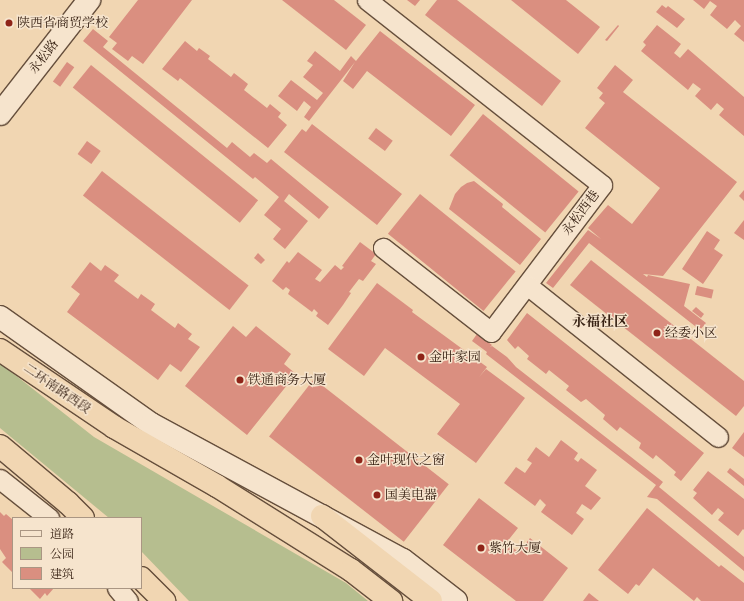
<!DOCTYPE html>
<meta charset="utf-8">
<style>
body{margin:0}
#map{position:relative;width:744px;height:601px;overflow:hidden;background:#f1d6b2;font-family:"Gentium Book Plus","Noto Serif SC",serif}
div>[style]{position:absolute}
.green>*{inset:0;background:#b6be8f}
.building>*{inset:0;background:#da8f80;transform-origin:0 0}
.roads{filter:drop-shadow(1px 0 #664f3c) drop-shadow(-1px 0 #664f3c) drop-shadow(0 1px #664f3c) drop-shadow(0 -1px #664f3c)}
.minor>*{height:19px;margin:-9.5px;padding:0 9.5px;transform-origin:9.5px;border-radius:9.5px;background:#f6e4cd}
.tertiary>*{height:22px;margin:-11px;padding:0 11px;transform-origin:11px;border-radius:11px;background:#f6e4cd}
.trunk>*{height:22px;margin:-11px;padding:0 11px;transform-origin:11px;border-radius:11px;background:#f1d6b2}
.dots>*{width:11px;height:11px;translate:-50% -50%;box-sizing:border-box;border:2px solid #f6e4cd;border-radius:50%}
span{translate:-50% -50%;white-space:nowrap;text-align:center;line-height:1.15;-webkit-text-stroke:3px #f6e4cd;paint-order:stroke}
.poi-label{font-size:13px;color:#382214}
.left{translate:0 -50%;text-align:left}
.street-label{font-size:13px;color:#382214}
.neighbourhood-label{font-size:14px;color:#382214;font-weight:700}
.legend{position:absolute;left:12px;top:517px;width:130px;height:72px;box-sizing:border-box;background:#f6e4cd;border:1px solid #aa9683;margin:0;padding:5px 7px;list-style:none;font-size:12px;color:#382214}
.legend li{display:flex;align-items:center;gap:8px;height:20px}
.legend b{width:20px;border:1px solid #aa9683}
</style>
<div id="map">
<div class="green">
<i style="clip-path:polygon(0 363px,94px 437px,346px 583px,368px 601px,189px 601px,141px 551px,141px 518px,109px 518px,0 428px)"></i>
</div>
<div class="building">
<i style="clip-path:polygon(138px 0,192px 0,143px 64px,132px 56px,128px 61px,112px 49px,117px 43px,109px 37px)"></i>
<i style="clip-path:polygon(282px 0,334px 0,366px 25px,346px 50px)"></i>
<i style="clip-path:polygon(407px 0,420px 0,415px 6px)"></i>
<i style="clip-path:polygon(437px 0,457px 0,561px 81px,542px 106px,425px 15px)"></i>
<i style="clip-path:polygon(511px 0,566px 0,600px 27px,578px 54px)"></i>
<i style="clip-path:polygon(693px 0,744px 0,744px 42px,734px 34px,741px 26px,735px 20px,727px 29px,710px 15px,717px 6px,710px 1px,704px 9px)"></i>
<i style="clip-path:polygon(662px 5px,666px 8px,668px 6px,685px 19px,677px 28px,656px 12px)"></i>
<i style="clip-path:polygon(618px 25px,619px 26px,607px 41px,605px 40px)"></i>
<i style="clip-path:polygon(657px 25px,681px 44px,674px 53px,680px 58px,688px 49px,744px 97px,744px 136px,719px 115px,724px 109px,717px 103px,711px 110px,695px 96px,701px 89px,693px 83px,688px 90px,641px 51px,646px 45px,643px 42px)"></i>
<i style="clip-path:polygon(93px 29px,108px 41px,103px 47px,227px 148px,232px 142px,250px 157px,254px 153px,267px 163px,271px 159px,329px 207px,319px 219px,289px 194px,284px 201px,308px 221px,285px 249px,273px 239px,281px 229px,264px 215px,279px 197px,255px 177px,253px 179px,83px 41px)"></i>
<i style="clip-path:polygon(380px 31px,475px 105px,451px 136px,367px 71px,353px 89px,343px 81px,355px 62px,309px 121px,304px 117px,311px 107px,304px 101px,297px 111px,278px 96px,291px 80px,317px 100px,323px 93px,303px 77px,313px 65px,307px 61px,315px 51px,340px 71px,351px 56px,356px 61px)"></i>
<i style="clip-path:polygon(185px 41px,197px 51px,199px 48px,210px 56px,208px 59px,231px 77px,234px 73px,248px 84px,244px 90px,267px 108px,270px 104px,281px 113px,278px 117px,287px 125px,268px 148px,180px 78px,178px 81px,162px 69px)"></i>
<i style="left:67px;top:62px;width:9px;height:24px;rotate:36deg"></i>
<i style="left:91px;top:65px;width:215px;height:29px;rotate:39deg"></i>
<i style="clip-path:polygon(615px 65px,633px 80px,623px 92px,737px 182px,663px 276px,643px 274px,647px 277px,648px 275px,690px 284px,684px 306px,706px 323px,700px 330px,589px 243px,553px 288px,546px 283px,588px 230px,601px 239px,588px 228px,608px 205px,632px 224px,660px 188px,585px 128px,605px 103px,599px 98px,603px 93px,597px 88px)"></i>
<i style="left:483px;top:114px;width:123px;height:53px;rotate:39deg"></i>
<i style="clip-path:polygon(312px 124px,402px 194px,377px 225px,284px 152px,302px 129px,306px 132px)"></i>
<i style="left:376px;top:128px;width:21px;height:13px;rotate:37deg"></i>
<i style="left:87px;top:141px;width:17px;height:16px;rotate:36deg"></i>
<i style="left:102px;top:171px;width:186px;height:31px;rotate:38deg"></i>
<i style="clip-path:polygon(474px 181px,503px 204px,502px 207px,541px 239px,520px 265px,449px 209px,455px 194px,461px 187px,467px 183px)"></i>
<i style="clip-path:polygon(744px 190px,744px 201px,739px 196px)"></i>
<i style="left:420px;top:194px;width:123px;height:51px;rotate:39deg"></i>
<i style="clip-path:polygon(744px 220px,744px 240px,734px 233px)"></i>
<i style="clip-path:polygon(707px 231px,720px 240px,714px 249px,723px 255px,703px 284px,682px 269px)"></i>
<i style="clip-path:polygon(360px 242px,376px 254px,371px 261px,376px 264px,363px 281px,359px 279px,349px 292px,351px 293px,343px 305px,328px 325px,316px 316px,318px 313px,314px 309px,312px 312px,288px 294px,290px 290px,286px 287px,283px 290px,272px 281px,287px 261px,289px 263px,298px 252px,322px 270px,315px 279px,320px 282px,335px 265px,341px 270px,344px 267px,342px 266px)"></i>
<i style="clip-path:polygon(258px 253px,265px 260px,261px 264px,254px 258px)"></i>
<i style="clip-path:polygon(591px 260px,744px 381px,744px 406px,736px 416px,570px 285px)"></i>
<i style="clip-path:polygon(90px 262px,101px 271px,105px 265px,119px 275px,114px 281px,138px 299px,141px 294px,155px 304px,151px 310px,175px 328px,178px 323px,192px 334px,188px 339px,200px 347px,181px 372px,170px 364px,158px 380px,67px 312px,80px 294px,71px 287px)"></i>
<i style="clip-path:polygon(377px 283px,413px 310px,412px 312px,487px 367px,479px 377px,486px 369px,525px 398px,476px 463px,437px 434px,460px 404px,385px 348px,364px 376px,328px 349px)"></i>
<i style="left:697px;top:286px;width:17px;height:9px;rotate:13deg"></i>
<i style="clip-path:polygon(696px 307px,704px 314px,701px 318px,692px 311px)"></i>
<i style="clip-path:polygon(527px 313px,704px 453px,681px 481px,674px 475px,676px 472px,656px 455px,653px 459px,639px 448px,641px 443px,620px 427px,617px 431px,603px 419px,605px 415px,586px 399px,581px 402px,566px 390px,569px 386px,549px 370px,546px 374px,527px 359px,529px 356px,518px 346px,515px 349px,507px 340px)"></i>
<i style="clip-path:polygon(233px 326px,246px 337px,256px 326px,291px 354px,284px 364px,296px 374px,247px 435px,185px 386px)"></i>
<i style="clip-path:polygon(477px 334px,492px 345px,490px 347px,492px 346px,507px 357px,516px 367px,663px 482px,659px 487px,744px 557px,744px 571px,657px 499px,647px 497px,656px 485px,486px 354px,487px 352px,472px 341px)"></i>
<i style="left:314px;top:379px;width:171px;height:73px;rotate:38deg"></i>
<i style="clip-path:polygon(744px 432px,744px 457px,732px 448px)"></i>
<i style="clip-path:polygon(561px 440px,578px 453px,574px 459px,578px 462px,581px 458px,597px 470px,585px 486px,601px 498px,591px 510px,582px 504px,576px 513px,584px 519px,572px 535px,541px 512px,546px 505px,540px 499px,535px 506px,504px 483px,516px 467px,525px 473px,532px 463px,527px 460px,536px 447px,549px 457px)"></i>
<i style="clip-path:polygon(730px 468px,744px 479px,744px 486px,727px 472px)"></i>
<i style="clip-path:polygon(708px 471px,744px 499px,744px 530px,743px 529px,738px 536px,718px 520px,724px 513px,718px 508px,712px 515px,693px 498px,697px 493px,693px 490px)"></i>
<i style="clip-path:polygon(479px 498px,518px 528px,506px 543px,519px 552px,530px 538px,568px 568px,543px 601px,516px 601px,443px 545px)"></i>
<i style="clip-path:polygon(647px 508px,719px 567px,721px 565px,744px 583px,744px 601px,701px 601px,697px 597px,694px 601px,653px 568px,639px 586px,636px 584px,628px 594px,598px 570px)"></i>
<i style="clip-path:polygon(0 512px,4px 516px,6px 514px,13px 520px,13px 573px,2px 562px,6px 558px,0 549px)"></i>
<i style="clip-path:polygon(29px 588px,54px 588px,47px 596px,45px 593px,40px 599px)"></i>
<i style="clip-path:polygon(589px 593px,599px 601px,583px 601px)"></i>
</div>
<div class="roads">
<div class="minor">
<i style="left:367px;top:0;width:299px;rotate:38.2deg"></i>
<i style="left:602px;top:185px;width:184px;rotate:127.1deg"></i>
<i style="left:491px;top:332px;width:137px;rotate:-142.1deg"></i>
<i style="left:527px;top:285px;width:244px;rotate:38.5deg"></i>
<i style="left:0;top:479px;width:63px;rotate:38.5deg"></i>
<i style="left:117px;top:588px;width:17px;rotate:50deg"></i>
</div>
<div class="tertiary">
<i style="left:0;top:114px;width:145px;rotate:-52deg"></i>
<i style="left:0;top:317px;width:185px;rotate:35.3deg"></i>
<i style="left:151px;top:424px;width:286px;rotate:28.4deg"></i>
<i style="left:403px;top:560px;width:67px;rotate:37.7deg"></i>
</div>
<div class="trunk">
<i style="left:0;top:350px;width:138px;rotate:34deg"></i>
<i style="left:114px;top:427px;width:119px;rotate:29.8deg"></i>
<i style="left:217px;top:486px;width:158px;rotate:32.1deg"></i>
<i style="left:351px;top:570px;width:51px;rotate:37.8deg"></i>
<i style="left:0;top:446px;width:89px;rotate:40deg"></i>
<i style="left:68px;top:503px;width:21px;rotate:45deg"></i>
<i style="left:322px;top:516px;width:138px;rotate:37.9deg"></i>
<i style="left:141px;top:578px;width:33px;rotate:45deg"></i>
</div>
</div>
<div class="dots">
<i style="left:9px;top:23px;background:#8f2418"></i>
<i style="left:657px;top:333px;background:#8f2418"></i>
<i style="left:421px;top:357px;background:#8f2418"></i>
<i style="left:240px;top:380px;background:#8f2418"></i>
<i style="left:359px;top:460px;background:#8f2418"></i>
<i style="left:377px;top:495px;background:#8f2418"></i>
<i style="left:481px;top:548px;background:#8f2418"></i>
</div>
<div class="poi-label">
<span class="left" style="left:17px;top:23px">陕西省商贸学校</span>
<span class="left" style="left:665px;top:333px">经委小区</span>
<span class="left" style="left:429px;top:357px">金叶家园</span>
<span class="left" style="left:248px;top:380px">铁通商务大厦</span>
<span class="left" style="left:367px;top:460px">金叶现代之窗</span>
<span class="left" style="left:385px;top:495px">国美电器</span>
<span class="left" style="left:489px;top:548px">紫竹大厦</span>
</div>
<div class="street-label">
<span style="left:44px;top:57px;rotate:-52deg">永松路</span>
<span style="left:581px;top:213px;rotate:-53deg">永松西巷</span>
<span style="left:57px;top:389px;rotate:34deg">二环南路西段</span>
</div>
<div class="neighbourhood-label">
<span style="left:600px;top:321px">永福社区</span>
</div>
<ul class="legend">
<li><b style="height:5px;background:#f6e4cd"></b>道路</li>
<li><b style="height:11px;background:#b6be8f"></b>公园</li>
<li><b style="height:11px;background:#da8f80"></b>建筑</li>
</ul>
</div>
